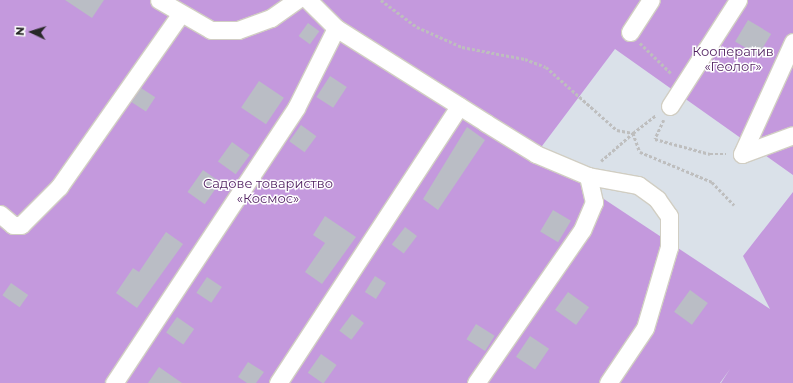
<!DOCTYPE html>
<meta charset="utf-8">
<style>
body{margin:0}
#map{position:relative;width:793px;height:383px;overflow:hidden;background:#dae1e9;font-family:Montserrat,sans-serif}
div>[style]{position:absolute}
.green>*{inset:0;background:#c499dd}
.building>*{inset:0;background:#babdc5;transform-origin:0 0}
.path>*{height:2.5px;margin-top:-1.25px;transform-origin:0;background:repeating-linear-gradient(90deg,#bebebe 0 3px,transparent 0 5px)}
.roads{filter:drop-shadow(1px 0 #d1cec3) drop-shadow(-1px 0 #d1cec3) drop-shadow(0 1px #d1cec3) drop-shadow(0 -1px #d1cec3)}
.minor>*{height:17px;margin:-8.5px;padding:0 8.5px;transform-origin:8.5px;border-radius:8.5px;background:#fff}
span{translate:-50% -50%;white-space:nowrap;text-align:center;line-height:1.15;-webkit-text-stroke:3px #fff;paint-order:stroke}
.park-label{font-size:13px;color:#4f1e5f}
.north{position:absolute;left:12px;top:12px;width:40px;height:40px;-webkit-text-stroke:3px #fff;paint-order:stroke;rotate:274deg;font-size:11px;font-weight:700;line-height:16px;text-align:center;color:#282828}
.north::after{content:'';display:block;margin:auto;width:14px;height:18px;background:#282828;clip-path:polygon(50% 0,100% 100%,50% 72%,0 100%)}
</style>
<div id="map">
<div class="green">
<i style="clip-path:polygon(0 0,793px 0,793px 175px,615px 49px,536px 154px,770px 309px,743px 256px,793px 192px,793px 383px,721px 383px,730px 369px,720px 383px,0 383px)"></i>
</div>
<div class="building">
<i style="clip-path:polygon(65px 0,104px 0,92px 18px)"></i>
<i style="left:748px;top:20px;width:27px;height:25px;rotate:31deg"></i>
<i style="left:308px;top:23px;width:14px;height:16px;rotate:36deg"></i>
<i style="left:330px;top:76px;width:20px;height:25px;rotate:33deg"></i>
<i style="left:259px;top:81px;width:30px;height:32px;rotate:34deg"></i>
<i style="left:141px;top:88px;width:17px;height:17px;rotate:33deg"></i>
<i style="left:301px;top:125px;width:19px;height:20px;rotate:36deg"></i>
<i style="clip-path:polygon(467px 127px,485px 140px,438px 210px,423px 199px)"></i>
<i style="left:232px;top:142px;width:22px;height:24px;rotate:36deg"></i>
<i style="left:203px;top:170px;width:21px;height:27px;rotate:35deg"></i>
<i style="left:553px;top:210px;width:21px;height:25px;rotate:31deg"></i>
<i style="clip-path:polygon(325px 216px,356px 237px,322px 284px,305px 272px,325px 243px,313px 235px)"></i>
<i style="left:405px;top:227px;width:15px;height:22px;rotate:37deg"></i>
<i style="clip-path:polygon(166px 232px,183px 244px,137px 308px,116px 293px,133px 268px,139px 272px)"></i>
<i style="left:375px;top:276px;width:13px;height:19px;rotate:32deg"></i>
<i style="left:207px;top:277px;width:18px;height:19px;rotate:34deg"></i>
<i style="left:11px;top:283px;width:21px;height:15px;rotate:35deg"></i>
<i style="left:690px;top:290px;width:22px;height:27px;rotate:36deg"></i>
<i style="left:568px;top:292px;width:26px;height:22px;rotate:36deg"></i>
<i style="left:352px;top:314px;width:15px;height:21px;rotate:37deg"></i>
<i style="left:177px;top:317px;width:21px;height:19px;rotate:35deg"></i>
<i style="left:476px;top:324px;width:22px;height:18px;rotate:32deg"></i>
<i style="left:530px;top:336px;width:23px;height:25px;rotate:34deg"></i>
<i style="left:321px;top:354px;width:19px;height:23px;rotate:35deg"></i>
<i style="clip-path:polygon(248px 362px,264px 372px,256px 383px,247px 383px,238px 377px)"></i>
<i style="clip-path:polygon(159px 367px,182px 383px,148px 383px)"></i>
</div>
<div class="path">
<i style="left:381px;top:0;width:45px;rotate:36.9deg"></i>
<i style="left:417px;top:27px;width:49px;rotate:24deg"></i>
<i style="left:462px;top:47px;width:64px;rotate:10.8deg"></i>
<i style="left:525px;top:59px;width:22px;rotate:21deg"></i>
<i style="left:546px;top:67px;width:95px;rotate:41.6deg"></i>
<i style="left:617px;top:130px;width:16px;rotate:11deg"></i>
<i style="left:633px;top:133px;width:29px;rotate:-38deg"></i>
<i style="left:640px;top:43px;width:43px;rotate:44.1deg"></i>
<i style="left:664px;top:120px;width:21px;rotate:115deg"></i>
<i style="left:655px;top:139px;width:57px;rotate:15.3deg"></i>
<i style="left:710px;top:154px;width:16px"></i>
<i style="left:601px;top:161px;width:43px;rotate:-41.2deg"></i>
<i style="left:633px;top:133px;width:20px;rotate:70deg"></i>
<i style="left:640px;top:152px;width:78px;rotate:22.6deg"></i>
<i style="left:712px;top:182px;width:32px;rotate:46deg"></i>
</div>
<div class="roads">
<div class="minor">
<i style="left:159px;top:0;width:60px;rotate:30deg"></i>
<i style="left:211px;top:30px;width:27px"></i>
<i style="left:238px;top:30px;width:35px;rotate:-20deg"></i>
<i style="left:271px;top:18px;width:32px;rotate:-35deg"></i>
<i style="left:308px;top:0;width:40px;rotate:45deg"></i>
<i style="left:336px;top:28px;width:178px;rotate:32.3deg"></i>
<i style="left:486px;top:123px;width:59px;rotate:31.8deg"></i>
<i style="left:536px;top:154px;width:56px;rotate:22.9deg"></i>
<i style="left:588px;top:176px;width:27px;rotate:77deg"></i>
<i style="left:594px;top:202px;width:30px;rotate:113deg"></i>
<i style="left:582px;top:230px;width:186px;rotate:124.7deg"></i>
<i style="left:630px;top:32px;width:38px;rotate:-57deg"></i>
<i style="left:670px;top:106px;width:126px;rotate:-57.3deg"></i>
<i style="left:742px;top:154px;width:123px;rotate:-65.5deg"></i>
<i style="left:742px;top:154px;width:54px;rotate:-20.4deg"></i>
<i style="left:588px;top:176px;width:51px;rotate:10.2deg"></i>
<i style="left:638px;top:185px;width:24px;rotate:36deg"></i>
<i style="left:657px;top:199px;width:21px;rotate:55deg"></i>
<i style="left:669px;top:216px;width:31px;rotate:90deg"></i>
<i style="left:669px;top:247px;width:84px;rotate:106.5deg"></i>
<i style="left:645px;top:328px;width:66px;rotate:123.9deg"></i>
<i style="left:0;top:214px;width:17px;rotate:40deg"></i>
<i style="left:13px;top:225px;width:8px"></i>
<i style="left:21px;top:225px;width:54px;rotate:-45deg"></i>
<i style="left:59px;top:187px;width:210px;rotate:-54.9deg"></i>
<i style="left:114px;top:383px;width:330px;rotate:-56.5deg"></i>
<i style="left:296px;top:108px;width:89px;rotate:-63.4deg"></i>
<i style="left:278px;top:383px;width:331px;rotate:-56.8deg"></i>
</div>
</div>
<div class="park-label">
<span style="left:733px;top:59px">Кооператив<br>«Геолог»</span>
<span style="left:268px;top:191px">Садове товариство<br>«Космос»</span>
</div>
<div class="north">N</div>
</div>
